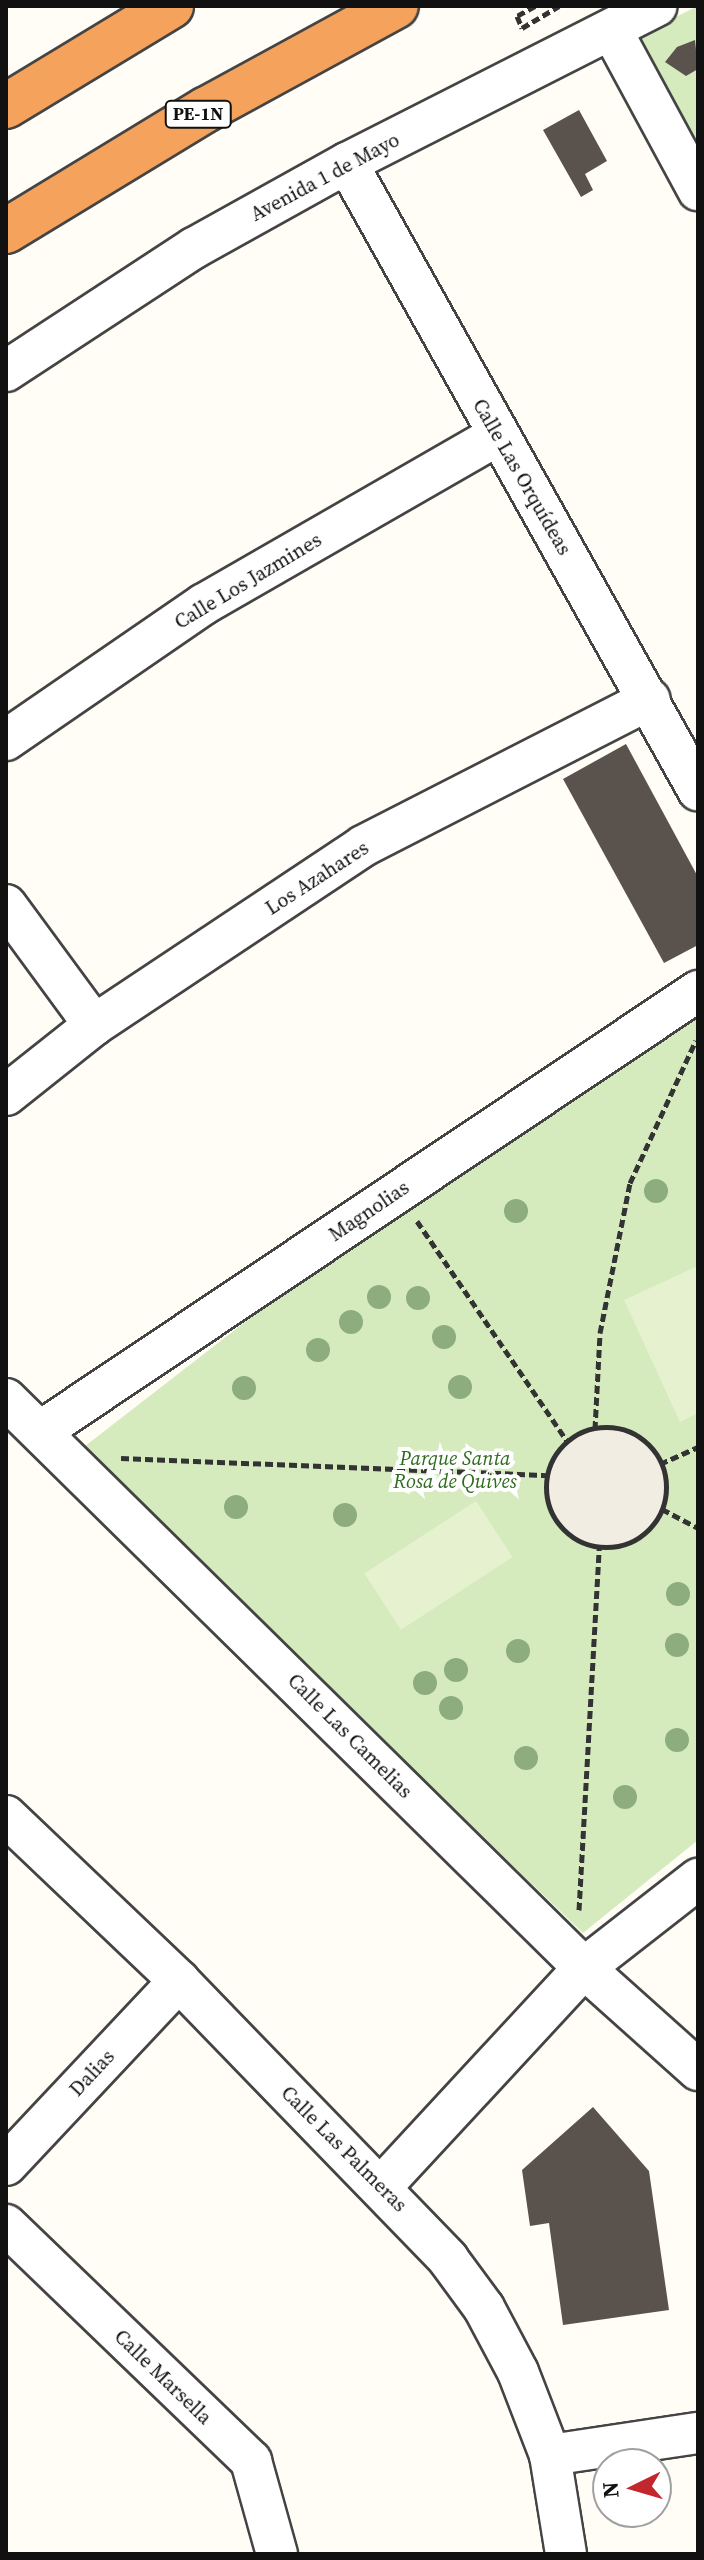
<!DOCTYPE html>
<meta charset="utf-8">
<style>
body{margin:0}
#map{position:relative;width:704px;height:2560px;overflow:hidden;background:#fffdf5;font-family:"Source Serif 4",serif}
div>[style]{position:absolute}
.green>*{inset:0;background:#d5ebbd}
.pitch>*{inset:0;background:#e6f2cf;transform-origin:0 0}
.plaza>*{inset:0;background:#f1ede2}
.round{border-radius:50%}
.building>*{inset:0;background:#5a524d}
.path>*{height:5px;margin-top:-2.5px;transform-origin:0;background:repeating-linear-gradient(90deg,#333 0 8px,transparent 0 12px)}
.path>.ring{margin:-2.5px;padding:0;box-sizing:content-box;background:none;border:5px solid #333;border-radius:50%}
.roads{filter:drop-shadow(2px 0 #444) drop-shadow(-2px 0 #444) drop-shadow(0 2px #444) drop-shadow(0 -2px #444)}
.minor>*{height:40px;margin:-20px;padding:0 20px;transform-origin:20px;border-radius:20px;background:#fff}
.highway>*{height:44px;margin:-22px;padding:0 22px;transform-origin:22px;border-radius:22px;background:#f5a25d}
.trees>*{width:24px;height:24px;margin:-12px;border-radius:50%;background:#8dad7f}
span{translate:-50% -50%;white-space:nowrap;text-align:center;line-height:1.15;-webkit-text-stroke:8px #fff;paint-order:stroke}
.shield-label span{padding:2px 6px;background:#fff;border:2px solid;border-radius:6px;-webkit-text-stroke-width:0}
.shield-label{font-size:18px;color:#111;font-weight:700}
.street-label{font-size:20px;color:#111}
.park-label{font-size:20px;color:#2f6b1f;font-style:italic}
.frame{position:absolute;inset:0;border:8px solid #111;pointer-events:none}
.north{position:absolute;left:592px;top:2448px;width:80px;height:80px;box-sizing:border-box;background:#fff;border:2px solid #a0a0a0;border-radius:50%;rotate:265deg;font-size:22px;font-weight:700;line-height:32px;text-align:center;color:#111}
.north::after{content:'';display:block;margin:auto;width:28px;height:36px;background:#c4262e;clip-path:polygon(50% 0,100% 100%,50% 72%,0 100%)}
</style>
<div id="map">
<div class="green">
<i style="clip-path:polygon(698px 6px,698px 164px,631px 39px)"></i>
<i style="clip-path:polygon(698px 1016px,698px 1840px,583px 1933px,80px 1450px,396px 1205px)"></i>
</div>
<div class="pitch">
<i style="clip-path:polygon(698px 1266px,698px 1413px,680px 1422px,624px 1300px)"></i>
<i style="left:476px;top:1501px;width:67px;height:133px;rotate:57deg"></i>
</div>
<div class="plaza">
<i class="round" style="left:546px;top:1427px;width:120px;height:120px"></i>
</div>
<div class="building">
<i style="clip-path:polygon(695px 40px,698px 69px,686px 76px,665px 62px,677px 47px)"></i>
<i style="clip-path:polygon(579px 110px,607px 161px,585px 174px,593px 190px,581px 197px,543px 130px)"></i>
<i style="clip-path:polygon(626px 744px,698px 877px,698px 945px,664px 963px,563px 779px)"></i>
<i style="clip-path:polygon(593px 2107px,649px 2171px,669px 2310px,563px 2325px,549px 2223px,530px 2226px,522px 2170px)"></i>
</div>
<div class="path">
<i style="left:535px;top:6px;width:21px;rotate:151deg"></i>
<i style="left:517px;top:16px;width:13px;rotate:67deg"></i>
<i style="left:522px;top:28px;width:43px;rotate:-30.7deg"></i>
<i style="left:417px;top:1221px;width:268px;rotate:55.7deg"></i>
<i class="ring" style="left:546px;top:1427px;width:115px;height:115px"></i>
<i style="left:595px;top:1429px;width:96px;rotate:-87deg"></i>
<i style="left:600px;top:1333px;width:153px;rotate:-78.7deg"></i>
<i style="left:630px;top:1183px;width:157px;rotate:-65.2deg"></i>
<i style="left:121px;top:1458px;width:427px;rotate:2.3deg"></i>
<i style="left:660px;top:1464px;width:42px;rotate:-24.1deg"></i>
<i style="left:662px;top:1509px;width:41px;rotate:27.8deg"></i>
<i style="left:579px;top:1910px;width:364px;rotate:-86.8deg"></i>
</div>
<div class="roads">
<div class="minor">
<i style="left:612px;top:31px;width:181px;rotate:61.6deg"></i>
<i style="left:347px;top:163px;width:719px;rotate:60.76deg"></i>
<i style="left:6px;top:371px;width:225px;rotate:-33.2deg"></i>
<i style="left:194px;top:248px;width:175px;rotate:-29.1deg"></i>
<i style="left:347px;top:163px;width:347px;rotate:-26.9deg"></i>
<i style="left:6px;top:740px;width:240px;rotate:-34.5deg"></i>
<i style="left:204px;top:604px;width:339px;rotate:-29.9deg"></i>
<i style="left:6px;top:905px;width:149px;rotate:53.7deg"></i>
<i style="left:6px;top:1095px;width:112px;rotate:-38.5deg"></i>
<i style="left:94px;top:1025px;width:323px;rotate:-33.6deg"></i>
<i style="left:363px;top:846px;width:322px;rotate:-27.1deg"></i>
<i style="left:6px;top:1399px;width:811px;rotate:44.55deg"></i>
<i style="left:584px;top:1968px;width:153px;rotate:41.8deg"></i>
<i style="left:41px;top:1431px;width:791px;rotate:-33.81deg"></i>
<i style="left:6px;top:1816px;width:239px;rotate:43.6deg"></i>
<i style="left:179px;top:1981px;width:387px;rotate:45.9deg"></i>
<i style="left:448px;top:2259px;width:61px;rotate:53.7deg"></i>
<i style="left:484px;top:2308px;width:72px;rotate:62deg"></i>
<i style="left:518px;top:2372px;width:89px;rotate:68.9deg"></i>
<i style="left:550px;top:2455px;width:100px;rotate:80.8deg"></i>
<i style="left:6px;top:2165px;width:253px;rotate:-46.8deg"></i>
<i style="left:381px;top:2187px;width:299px;rotate:-47.2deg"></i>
<i style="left:584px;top:1968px;width:145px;rotate:-38deg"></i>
<i style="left:6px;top:2225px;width:340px;rotate:43.9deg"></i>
<i style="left:251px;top:2461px;width:97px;rotate:74.4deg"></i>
<i style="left:550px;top:2455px;width:150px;rotate:-8.5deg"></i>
</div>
<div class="highway">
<i style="left:6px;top:106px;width:193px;rotate:-31.2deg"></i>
<i style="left:6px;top:231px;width:235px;rotate:-31.3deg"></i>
<i style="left:207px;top:109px;width:215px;rotate:-28.6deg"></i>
</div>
</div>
<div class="trees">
<i style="left:656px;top:1191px"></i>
<i style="left:516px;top:1211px"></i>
<i style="left:379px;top:1297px"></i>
<i style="left:418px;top:1298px"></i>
<i style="left:351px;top:1322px"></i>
<i style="left:444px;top:1337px"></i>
<i style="left:318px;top:1350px"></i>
<i style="left:460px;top:1387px"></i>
<i style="left:244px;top:1388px"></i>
<i style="left:236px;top:1507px"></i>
<i style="left:345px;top:1515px"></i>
<i style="left:678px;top:1594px"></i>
<i style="left:677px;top:1645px"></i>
<i style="left:518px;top:1651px"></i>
<i style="left:456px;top:1670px"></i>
<i style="left:425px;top:1683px"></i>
<i style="left:451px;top:1708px"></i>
<i style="left:677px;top:1740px"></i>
<i style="left:526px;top:1758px"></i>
<i style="left:625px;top:1797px"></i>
</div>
<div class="shield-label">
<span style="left:198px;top:114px">PE-1N</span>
</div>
<div class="street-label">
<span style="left:325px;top:177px;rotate:-28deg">Avenida 1 de Mayo</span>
<span style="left:522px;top:477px;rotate:60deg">Calle Las Orquídeas</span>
<span style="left:248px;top:581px;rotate:-31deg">Calle Los Jazmines</span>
<span style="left:317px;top:878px;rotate:-33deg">Los Azahares</span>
<span style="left:369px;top:1211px;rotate:-34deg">Magnolias</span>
<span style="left:350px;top:1736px;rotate:45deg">Calle Las Camelias</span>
<span style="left:92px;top:2073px;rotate:-47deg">Dalias</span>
<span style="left:344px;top:2149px;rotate:45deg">Calle Las Palmeras</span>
<span style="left:163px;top:2377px;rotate:44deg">Calle Marsella</span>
</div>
<div class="park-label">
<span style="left:455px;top:1470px">Parque Santa<br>Rosa de Quives</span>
</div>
<div class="frame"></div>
<div class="north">N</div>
</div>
